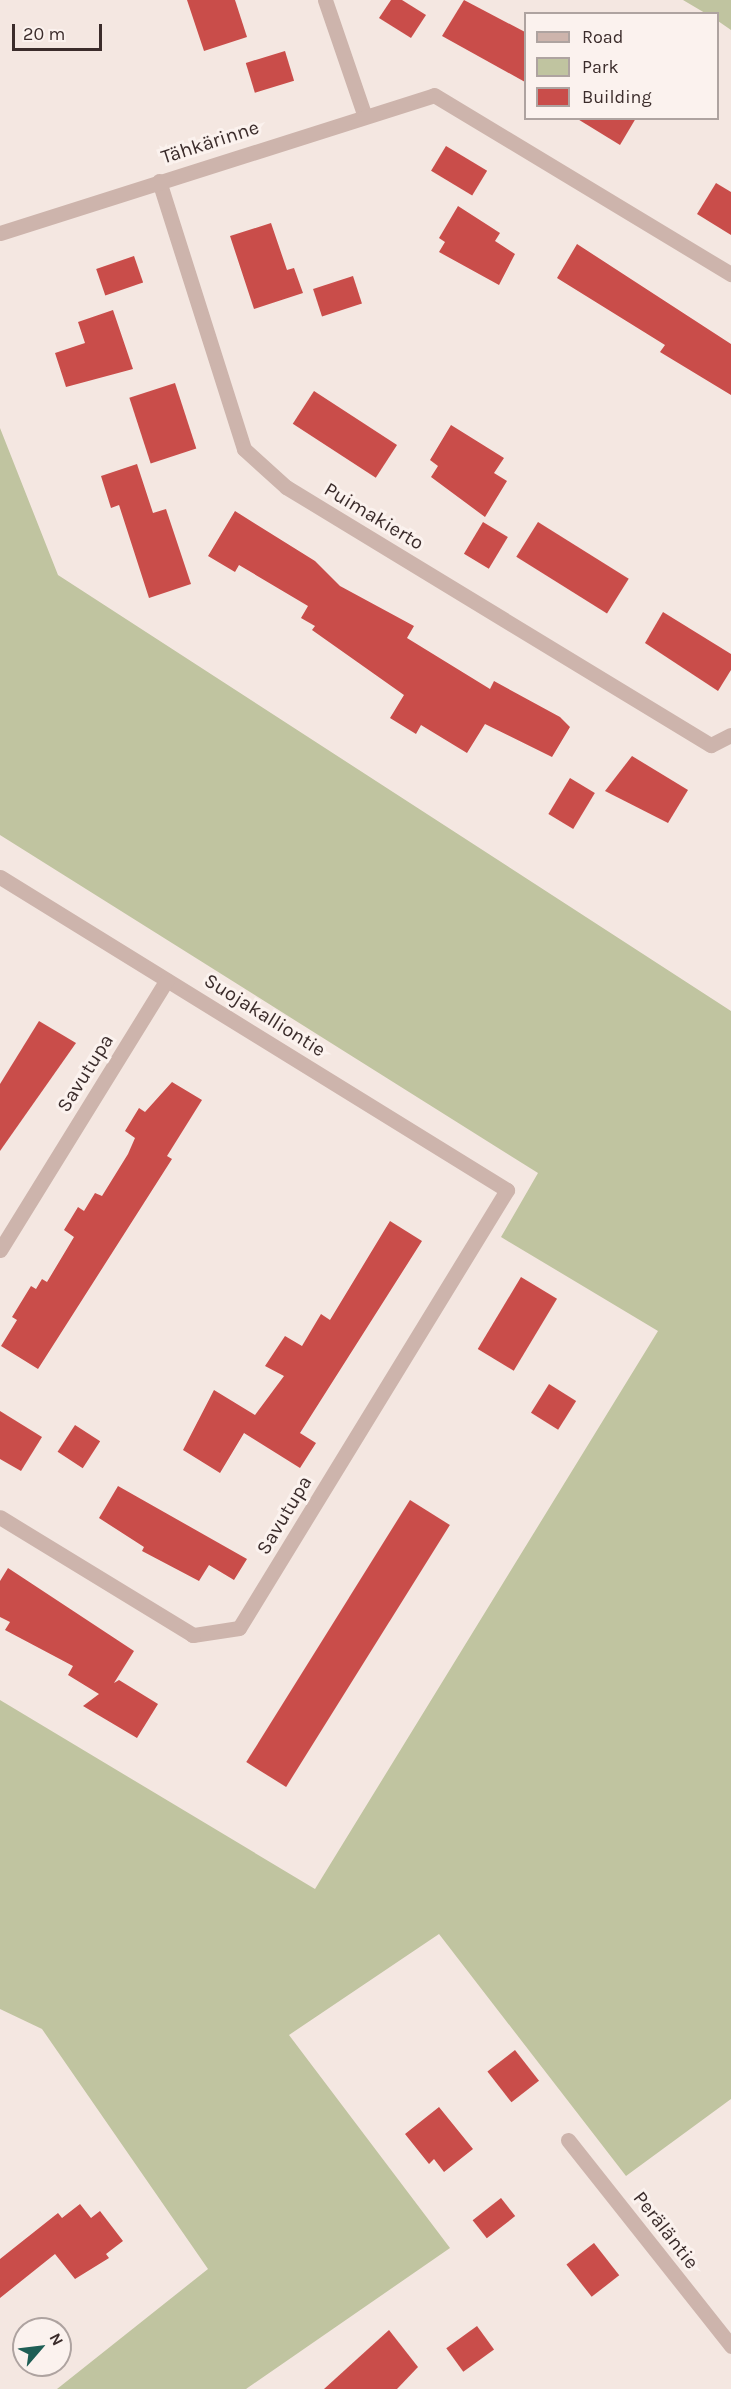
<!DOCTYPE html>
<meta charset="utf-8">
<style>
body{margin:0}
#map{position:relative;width:731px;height:2389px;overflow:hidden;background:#f4e7e1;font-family:Karla,sans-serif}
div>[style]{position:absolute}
.green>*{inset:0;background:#c0c4a0}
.building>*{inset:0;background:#c94d4a;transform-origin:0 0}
.minor>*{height:15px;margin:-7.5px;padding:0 7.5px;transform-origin:7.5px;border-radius:7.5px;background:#cdb4ac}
span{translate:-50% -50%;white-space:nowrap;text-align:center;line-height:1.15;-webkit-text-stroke:6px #fbf2ee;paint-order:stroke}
.street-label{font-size:20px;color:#3b2c2b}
.legend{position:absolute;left:524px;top:12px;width:195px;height:108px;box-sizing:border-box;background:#fbf2ee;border:2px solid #aea3a0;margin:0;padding:8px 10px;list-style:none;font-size:18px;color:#3b2c2b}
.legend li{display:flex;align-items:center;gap:12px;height:30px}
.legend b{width:30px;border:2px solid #aea3a0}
.north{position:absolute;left:12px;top:2317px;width:60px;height:60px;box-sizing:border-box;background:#fbf2ee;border:2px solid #aea3a0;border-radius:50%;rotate:62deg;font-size:16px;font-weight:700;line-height:24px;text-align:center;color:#3b2c2b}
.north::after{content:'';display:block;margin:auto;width:21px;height:27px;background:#1e5e55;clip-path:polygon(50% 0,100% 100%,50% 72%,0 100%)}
.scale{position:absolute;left:12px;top:24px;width:90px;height:27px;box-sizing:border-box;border:3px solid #3b2c2b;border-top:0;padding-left:8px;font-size:18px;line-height:21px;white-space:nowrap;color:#3b2c2b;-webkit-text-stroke:4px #fbf2ee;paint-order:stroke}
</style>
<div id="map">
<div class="green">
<i style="clip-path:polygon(683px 0,731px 0,731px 30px,718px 21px,718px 14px,705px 13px)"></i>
<i style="clip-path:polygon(0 428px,58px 575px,731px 1011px,731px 2099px,626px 2176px,439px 1934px,289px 2035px,450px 2248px,246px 2389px,57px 2389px,208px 2269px,42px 2029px,0 2009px,0 1700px,315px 1889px,658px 1331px,501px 1237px,538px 1173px,0 835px)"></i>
</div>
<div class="building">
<i style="clip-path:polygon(187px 0,235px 0,247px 37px,204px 51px)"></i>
<i style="clip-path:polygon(391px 0,402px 0,426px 15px,411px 38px,379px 18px)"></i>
<i style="clip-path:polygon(464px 0,525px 32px,525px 82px,442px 36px)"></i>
<i style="left:285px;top:51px;width:31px;height:41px;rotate:73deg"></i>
<i style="clip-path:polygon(576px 118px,636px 118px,620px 145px)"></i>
<i style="left:446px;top:146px;width:48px;height:29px;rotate:31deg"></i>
<i style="clip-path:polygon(716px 183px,731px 192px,731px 235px,697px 214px)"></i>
<i style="clip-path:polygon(458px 206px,500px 233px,495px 241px,515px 254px,499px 285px,439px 252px,445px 242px,439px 238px)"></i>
<i style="clip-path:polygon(271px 223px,287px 270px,294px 268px,303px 293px,254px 309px,230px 236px)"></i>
<i style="clip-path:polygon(577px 244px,731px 344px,731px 395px,660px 352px,665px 345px,557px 278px)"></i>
<i style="left:134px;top:256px;width:28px;height:40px;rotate:71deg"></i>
<i style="left:353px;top:276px;width:29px;height:42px;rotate:72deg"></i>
<i style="clip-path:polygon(113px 310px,133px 369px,66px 387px,55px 353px,85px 343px,78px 322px)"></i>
<i style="left:175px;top:383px;width:69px;height:48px;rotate:72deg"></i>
<i style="left:314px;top:391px;width:99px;height:39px;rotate:33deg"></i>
<i style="clip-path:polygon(451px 425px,504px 458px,494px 473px,507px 481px,485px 517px,431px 477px,438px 466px,430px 460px)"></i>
<i style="clip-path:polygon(137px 464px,153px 513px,166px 509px,191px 584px,149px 598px,119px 505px,111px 508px,101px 476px)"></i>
<i style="clip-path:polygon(235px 511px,315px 561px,340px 586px,414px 626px,407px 638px,490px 689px,494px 681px,560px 717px,570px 727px,552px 757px,485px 724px,467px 753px,421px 725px,416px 734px,390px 718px,404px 695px,312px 630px,315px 626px,301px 618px,308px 606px,239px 565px,235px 572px,208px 556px)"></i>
<i style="left:483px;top:522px;width:29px;height:37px;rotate:31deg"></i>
<i style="left:538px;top:522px;width:107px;height:41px;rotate:32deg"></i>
<i style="clip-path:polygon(663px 612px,731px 654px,731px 670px,718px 691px,645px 643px)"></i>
<i style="clip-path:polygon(632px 756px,688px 790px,668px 823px,605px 791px)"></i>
<i style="left:570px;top:778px;width:29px;height:42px;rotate:31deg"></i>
<i style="clip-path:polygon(39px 1021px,76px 1043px,0 1151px,0 1084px)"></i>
<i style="clip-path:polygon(172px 1082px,202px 1100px,167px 1156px,172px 1159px,38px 1369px,1px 1346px,17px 1320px,12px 1317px,31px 1286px,36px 1289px,42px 1279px,47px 1282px,74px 1237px,64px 1230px,78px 1207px,84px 1211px,95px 1193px,102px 1196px,128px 1154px,135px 1138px,125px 1131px,139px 1108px,145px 1112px)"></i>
<i style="clip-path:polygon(390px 1221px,422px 1241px,300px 1433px,316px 1443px,300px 1468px,244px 1433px,220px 1473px,183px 1450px,214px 1390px,255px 1415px,284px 1376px,265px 1366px,285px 1336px,302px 1346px,321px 1314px,330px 1320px)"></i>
<i style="left:521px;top:1277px;width:42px;height:84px;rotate:31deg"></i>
<i style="left:549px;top:1384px;width:32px;height:34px;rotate:32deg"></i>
<i style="clip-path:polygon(0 1411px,42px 1437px,21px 1471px,0 1459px)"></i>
<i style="left:75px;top:1425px;width:30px;height:32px;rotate:33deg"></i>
<i style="clip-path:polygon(118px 1486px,247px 1559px,234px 1580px,209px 1565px,199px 1581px,142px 1551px,144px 1547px,99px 1518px)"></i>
<i style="left:410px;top:1500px;width:47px;height:309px;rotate:32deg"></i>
<i style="clip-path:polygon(8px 1568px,134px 1651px,114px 1683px,119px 1680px,158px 1704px,137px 1738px,83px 1706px,99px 1694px,68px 1675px,73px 1666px,5px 1630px,10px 1622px,0 1617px,0 1581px)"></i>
<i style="left:515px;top:2050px;width:39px;height:35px;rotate:52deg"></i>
<i style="clip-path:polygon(439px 2107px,473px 2149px,444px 2172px,434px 2159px,429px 2164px,405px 2134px)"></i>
<i style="left:501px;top:2198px;width:23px;height:36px;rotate:52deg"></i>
<i style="clip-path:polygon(80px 2204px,91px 2218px,100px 2211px,123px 2241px,106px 2254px,109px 2258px,75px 2279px,55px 2254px,0 2298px,0 2259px,58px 2213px,62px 2218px)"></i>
<i style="left:594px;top:2243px;width:41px;height:35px;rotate:52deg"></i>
<i style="left:477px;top:2326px;width:29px;height:38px;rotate:54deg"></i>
<i style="clip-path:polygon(389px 2330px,418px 2367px,397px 2389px,324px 2389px)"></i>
</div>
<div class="minor">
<i style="left:325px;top:0;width:120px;rotate:71.1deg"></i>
<i style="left:159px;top:181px;width:281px;rotate:72.4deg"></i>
<i style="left:244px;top:449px;width:57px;rotate:42.1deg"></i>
<i style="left:286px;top:487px;width:497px;rotate:31.3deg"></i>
<i style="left:711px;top:745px;width:22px;rotate:-27deg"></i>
<i style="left:0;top:233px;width:455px;rotate:-17.6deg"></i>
<i style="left:434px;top:95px;width:347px;rotate:31.1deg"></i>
<i style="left:0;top:877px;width:596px;rotate:31.69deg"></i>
<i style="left:507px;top:1190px;width:513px;rotate:121.46deg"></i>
<i style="left:239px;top:1628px;width:47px;rotate:171.3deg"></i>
<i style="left:193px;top:1635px;width:226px;rotate:-148.6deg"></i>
<i style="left:0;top:1250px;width:317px;rotate:-58.3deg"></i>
<i style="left:568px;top:2140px;width:263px;rotate:51.6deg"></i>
</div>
<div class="street-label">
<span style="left:210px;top:142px;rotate:-18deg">Tähkärinne</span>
<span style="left:374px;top:516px;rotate:31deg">Puimakierto</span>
<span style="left:265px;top:1015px;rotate:32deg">Suojakalliontie</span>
<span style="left:85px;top:1073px;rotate:-58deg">Savutupa</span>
<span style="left:284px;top:1515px;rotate:-59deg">Savutupa</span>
<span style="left:666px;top:2230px;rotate:52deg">Peräläntie</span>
</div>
<ul class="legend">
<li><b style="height:8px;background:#cdb4ac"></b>Road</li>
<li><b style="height:16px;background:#c0c4a0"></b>Park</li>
<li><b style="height:16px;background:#c94d4a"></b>Building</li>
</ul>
<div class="north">N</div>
<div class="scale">20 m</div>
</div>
